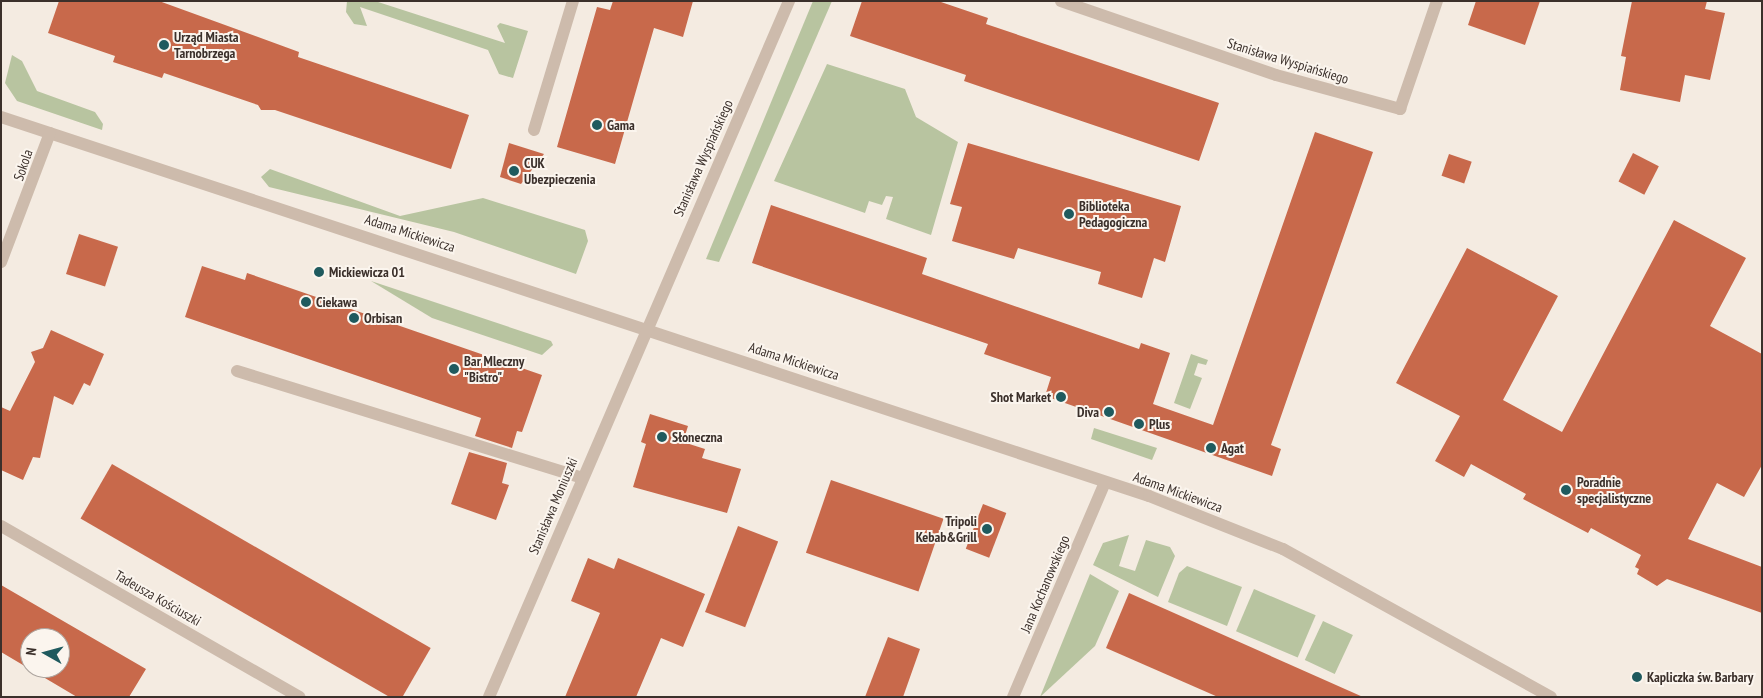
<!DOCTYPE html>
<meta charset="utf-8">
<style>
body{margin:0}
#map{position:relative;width:1763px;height:698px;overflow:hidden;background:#f4ebe1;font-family:"PT Sans Narrow",sans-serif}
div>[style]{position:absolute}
.green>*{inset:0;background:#b8c4a0;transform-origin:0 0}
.building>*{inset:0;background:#c8694b;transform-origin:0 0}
.minor>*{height:12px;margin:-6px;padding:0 6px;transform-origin:6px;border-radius:6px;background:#cdbbac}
.dots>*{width:14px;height:14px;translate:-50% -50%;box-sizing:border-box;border:2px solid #fbf5ee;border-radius:50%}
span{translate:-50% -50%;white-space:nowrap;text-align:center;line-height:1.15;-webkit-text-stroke:4px #fbf5ee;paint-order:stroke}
.poi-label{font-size:14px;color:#3b302b;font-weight:700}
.left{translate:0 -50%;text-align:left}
.right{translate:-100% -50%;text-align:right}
.street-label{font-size:14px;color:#3b302b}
.frame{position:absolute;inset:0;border:2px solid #3b302b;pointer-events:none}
.north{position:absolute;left:20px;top:628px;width:50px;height:50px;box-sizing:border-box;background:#fbf5ee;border:1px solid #aea6a0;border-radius:50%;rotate:277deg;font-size:14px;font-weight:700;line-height:20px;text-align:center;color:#3b302b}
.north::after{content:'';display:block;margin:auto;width:18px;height:22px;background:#1f5a5e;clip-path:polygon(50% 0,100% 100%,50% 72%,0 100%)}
</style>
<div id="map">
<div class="green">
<i style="clip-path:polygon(347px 1px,375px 1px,505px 43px,497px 26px,500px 23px,528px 31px,513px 78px,499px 74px,488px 50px,360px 7px,367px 26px,354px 24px,346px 12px)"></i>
<i style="clip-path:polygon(813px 1px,832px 1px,719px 262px,706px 259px)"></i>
<i style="clip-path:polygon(12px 55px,22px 61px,37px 91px,95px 112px,103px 124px,102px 130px,17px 101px,5px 83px)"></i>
<i style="clip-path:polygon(827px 64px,905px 89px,916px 117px,958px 142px,931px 235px,886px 219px,893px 197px,886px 196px,882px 205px,869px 201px,865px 213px,774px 181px)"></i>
<i style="clip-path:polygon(270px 169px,400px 216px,483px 198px,585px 230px,588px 241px,576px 274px,454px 232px,269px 187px,261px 177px)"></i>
<i style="clip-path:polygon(371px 281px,551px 341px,553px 345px,542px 355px,432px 318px)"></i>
<i style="clip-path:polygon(1191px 354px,1208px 360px,1206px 365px,1198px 363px,1194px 375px,1202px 378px,1190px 409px,1174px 403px)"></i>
<i style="clip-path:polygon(1094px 428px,1157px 448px,1152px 460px,1091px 439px)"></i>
<i style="clip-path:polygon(1129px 535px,1119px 566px,1135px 571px,1146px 540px,1170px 547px,1175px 556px,1158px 597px,1093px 565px,1103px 543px)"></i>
<i style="clip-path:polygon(1187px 566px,1242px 587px,1227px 626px,1168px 602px,1179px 573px)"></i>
<i style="clip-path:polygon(1090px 574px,1119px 591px,1095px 646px,1040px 697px)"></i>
<i style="left:1254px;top:589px;width:67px;height:46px;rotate:23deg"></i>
<i style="left:1323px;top:621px;width:33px;height:43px;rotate:25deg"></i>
</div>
<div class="building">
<i style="clip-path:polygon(59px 1px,159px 1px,299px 52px,298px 57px,469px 115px,451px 169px,275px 110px,261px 110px,258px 105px,164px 73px,162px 78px,113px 62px,115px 56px,48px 33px)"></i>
<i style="clip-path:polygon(613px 1px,693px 1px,683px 37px,654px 28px,615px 164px,557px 147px,597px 7px,610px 10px)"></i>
<i style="clip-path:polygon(862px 1px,938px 1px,988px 18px,986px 24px,1219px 103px,1199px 161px,964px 81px,966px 75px,850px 36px)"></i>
<i style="clip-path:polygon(1476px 1px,1540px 1px,1525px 45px,1468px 25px)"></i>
<i style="clip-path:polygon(1632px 1px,1707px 1px,1705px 9px,1725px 13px,1710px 80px,1685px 75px,1680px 102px,1620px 90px,1626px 57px,1621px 56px)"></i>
<i style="clip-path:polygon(1315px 132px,1373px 152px,1271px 445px,1281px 449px,1272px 476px,1045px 396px,1051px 377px,984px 354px,988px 344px,752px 263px,771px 205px,927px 258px,922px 274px,1139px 349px,1141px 343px,1170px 353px,1153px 404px,1213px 425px)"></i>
<i style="clip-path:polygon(509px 143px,544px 154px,521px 184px,500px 177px)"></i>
<i style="clip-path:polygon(968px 143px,1181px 206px,1165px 262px,1154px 258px,1142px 298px,1098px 284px,1101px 272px,1018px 248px,1014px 259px,952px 241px,962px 207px,950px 204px)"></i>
<i style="left:1633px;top:153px;width:29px;height:32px;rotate:27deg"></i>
<i style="left:1449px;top:154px;width:24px;height:23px;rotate:19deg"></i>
<i style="clip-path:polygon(1674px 220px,1746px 258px,1710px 326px,1762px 354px,1762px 465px,1744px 497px,1717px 483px,1688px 539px,1762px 567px,1762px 613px,1667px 579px,1657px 586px,1637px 574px,1639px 569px,1635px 567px,1641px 555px,1591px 528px,1588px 533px,1523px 499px,1526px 494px,1471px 464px,1464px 477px,1435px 461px,1460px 416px,1396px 383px,1467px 248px,1558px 296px,1503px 400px,1562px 432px)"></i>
<i style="left:79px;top:234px;width:41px;height:42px;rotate:18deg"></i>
<i style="clip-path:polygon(202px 266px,245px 280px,247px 273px,542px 375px,522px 432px,517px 431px,512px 448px,475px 436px,481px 418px,185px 317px)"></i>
<i style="clip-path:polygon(51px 330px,104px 354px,90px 386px,84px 383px,73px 405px,54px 396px,40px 458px,33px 457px,23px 480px,1px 470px,1px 407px,10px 411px,35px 362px,31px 352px,43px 348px)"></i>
<i style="clip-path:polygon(650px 414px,688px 426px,683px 442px,705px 449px,702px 458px,741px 469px,727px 513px,633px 487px,646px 444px,641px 442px)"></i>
<i style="clip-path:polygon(469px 452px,507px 463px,502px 483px,509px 485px,496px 520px,451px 504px)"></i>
<i style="left:112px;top:464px;width:368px;height:63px;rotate:30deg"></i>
<i style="left:831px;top:480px;width:119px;height:77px;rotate:19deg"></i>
<i style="left:983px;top:504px;width:25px;height:48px;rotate:21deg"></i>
<i style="left:738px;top:526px;width:43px;height:92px;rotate:21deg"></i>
<i style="clip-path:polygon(588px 558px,614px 569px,618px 558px,705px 594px,683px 647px,661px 638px,636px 697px,565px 697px,600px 613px,571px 601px)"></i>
<i style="clip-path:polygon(evenodd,1px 585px,146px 669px,129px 697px,77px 697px,1px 652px,1px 585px,30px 638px,60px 638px,60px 668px,30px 668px,30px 638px)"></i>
<i style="clip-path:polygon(1129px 593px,1363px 697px,1218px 697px,1106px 648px)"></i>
<i style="clip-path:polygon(888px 637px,920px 649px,903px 697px,865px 697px)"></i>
</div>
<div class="minor">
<i style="left:1061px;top:1px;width:227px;rotate:19deg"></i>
<i style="left:1276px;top:75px;width:129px;rotate:15.3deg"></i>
<i style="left:1400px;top:109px;width:114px;rotate:-71.1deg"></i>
<i style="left:1px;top:117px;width:1209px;rotate:18.27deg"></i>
<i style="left:1149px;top:496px;width:144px;rotate:21.6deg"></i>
<i style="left:1283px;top:549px;width:306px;rotate:28.9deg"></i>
<i style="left:534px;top:130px;width:135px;rotate:-73.2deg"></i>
<i style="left:1px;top:262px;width:138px;rotate:-69.2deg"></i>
<i style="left:237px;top:371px;width:361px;rotate:17.2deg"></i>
<i style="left:1px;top:526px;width:344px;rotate:29.8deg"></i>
<i style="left:489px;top:697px;width:758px;rotate:-66.68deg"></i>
<i style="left:1013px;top:697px;width:234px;rotate:-66.8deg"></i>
</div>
<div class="dots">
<i style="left:164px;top:45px;background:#1f5a5e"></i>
<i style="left:597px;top:125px;background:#1f5a5e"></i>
<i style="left:514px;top:171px;background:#1f5a5e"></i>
<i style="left:1069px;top:214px;background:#1f5a5e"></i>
<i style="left:319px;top:272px;background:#1f5a5e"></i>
<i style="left:306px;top:302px;background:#1f5a5e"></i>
<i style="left:354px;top:318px;background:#1f5a5e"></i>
<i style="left:454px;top:369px;background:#1f5a5e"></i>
<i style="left:1061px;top:397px;background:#1f5a5e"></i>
<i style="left:1109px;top:412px;background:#1f5a5e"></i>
<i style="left:1139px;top:424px;background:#1f5a5e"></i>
<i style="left:662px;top:437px;background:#1f5a5e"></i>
<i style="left:1211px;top:448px;background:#1f5a5e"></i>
<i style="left:1566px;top:490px;background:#1f5a5e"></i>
<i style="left:987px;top:529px;background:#1f5a5e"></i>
<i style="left:1637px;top:677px;background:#1f5a5e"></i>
</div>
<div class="poi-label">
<span class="left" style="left:174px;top:45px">Urząd Miasta<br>Tarnobrzega</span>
<span class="left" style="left:607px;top:125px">Gama</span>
<span class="left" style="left:524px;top:171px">CUK<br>Ubezpieczenia</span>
<span class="left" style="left:1079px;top:214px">Biblioteka<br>Pedagogiczna</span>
<span class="left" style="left:329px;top:272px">Mickiewicza 01</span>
<span class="left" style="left:316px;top:302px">Ciekawa</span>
<span class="left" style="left:364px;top:318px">Orbisan</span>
<span class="left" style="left:464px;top:369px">Bar Mleczny<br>"Bistro"</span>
<span class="right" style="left:1051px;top:397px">Shot Market</span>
<span class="right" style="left:1099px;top:412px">Diva</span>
<span class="left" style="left:1149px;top:424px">Plus</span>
<span class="left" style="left:672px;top:437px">Słoneczna</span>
<span class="left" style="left:1221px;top:448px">Agat</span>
<span class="left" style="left:1577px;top:490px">Poradnie<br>specjalistyczne</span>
<span class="right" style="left:977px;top:529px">Tripoli<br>Kebab&amp;Grill</span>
<span class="left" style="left:1647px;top:677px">Kapliczka św. Barbary</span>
</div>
<div class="street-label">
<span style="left:1288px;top:61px;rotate:17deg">Stanisława Wyspiańskiego</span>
<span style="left:703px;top:158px;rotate:-66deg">Stanisława Wyspiańskiego</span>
<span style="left:23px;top:165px;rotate:-71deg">Sokola</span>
<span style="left:410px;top:233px;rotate:18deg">Adama Mickiewicza</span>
<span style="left:794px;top:361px;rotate:18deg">Adama Mickiewicza</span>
<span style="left:1178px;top:492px;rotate:20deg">Adama Mickiewicza</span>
<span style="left:553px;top:506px;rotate:-67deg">Stanisława Moniuszki</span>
<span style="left:1045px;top:584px;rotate:-67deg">Jana Kochanowskiego</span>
<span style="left:158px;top:598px;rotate:30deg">Tadeusza Kościuszki</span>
</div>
<div class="frame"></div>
<div class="north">N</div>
</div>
